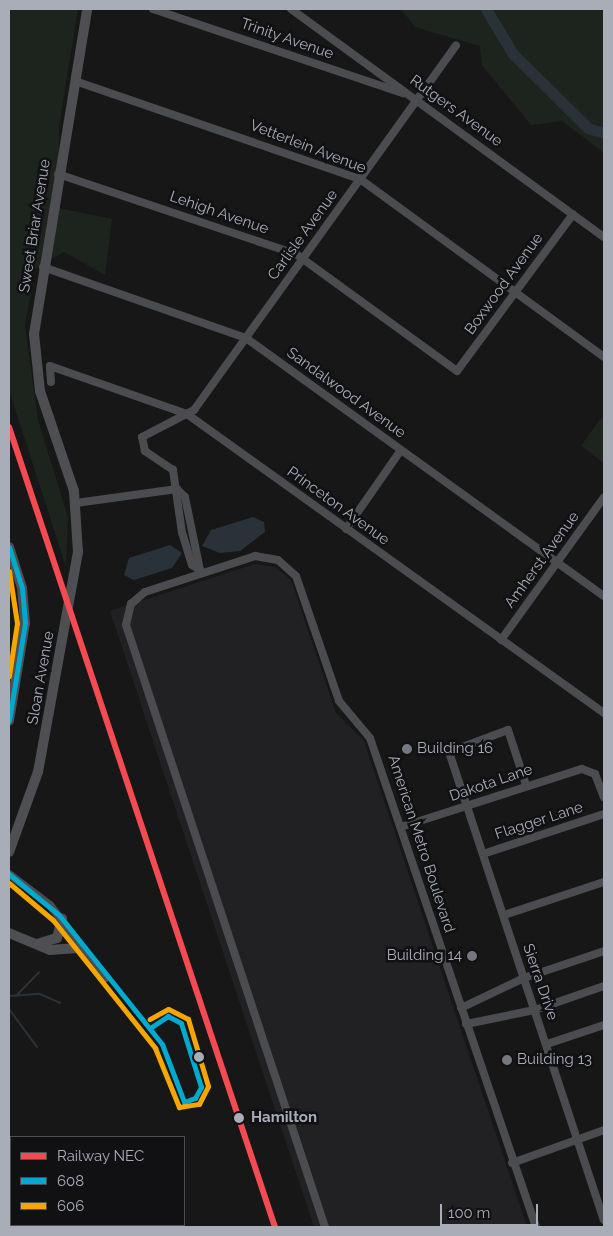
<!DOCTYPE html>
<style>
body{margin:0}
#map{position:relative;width:613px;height:1236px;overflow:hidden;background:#171717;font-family:Raleway,sans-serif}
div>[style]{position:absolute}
.built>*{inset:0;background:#212123}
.green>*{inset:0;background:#1d241e}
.water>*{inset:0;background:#2a3239}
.stream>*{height:2px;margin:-1px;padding:0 1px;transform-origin:1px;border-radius:1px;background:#2a3239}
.river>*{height:11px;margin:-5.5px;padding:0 5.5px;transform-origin:5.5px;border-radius:5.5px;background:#2a3239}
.minor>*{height:8px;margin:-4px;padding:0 4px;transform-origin:4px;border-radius:4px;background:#4b4c50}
.major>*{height:10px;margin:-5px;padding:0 5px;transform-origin:5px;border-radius:5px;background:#4d4f52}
.bus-1>*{height:5px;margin:-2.5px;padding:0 2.5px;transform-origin:2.5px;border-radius:2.5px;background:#00a9ce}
.bus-2>*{height:5px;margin:-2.5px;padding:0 2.5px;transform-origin:2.5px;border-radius:2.5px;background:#f7a600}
.rail-1>*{height:6px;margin:-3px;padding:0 3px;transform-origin:3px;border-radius:3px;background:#f24c52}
.dots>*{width:14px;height:14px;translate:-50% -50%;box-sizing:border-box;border:2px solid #111113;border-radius:50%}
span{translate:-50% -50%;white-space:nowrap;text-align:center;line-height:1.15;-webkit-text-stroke:5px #111113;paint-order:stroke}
.street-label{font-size:15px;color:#a8adb8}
.poi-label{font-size:15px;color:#a8adb8}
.left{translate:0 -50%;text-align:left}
.right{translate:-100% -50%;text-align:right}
.stop-label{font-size:15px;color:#a8adb8;font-weight:700}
.frame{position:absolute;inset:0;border:10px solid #a8adb8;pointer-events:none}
.legend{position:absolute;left:10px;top:1136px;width:175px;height:90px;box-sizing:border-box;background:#111113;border:1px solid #4d4f55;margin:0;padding:6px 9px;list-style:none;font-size:15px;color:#a8adb8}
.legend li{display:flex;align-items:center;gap:10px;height:25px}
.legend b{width:25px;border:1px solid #4d4f55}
.scale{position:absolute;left:440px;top:1204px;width:98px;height:22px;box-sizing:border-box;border:2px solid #a8adb8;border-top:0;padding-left:6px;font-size:15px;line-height:18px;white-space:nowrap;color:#a8adb8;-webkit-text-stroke:4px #111113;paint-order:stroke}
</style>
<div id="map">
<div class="built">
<i style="clip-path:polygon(255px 564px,275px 567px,291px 580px,336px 713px,364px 741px,527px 1227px,314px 1227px,110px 611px)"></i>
</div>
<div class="green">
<i style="clip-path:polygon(9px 9px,78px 9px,59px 126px,59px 208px,112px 219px,105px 275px,64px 252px,35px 269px,25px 326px,38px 420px,68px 517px,66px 567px,9px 390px)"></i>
<i style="clip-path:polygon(401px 9px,604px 9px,604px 153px,562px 121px,531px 125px,482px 65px,480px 46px,415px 27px)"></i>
<i style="clip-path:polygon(601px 418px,604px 421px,604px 463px,581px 446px)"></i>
</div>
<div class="water">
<i style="clip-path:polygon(253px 517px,264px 522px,265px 532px,240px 551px,220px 553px,202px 546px,211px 530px)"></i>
<i style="clip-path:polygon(170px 545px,182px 553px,172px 568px,134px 580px,124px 575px,129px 558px)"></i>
</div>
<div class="stream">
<i style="left:9px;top:996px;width:31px;rotate:-4deg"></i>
<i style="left:40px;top:994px;width:22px;rotate:24deg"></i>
<i style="left:16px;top:996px;width:33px;rotate:-46deg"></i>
<i style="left:9px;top:1009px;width:47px;rotate:53.6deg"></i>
</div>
<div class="river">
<i style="left:486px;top:9px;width:52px;rotate:59deg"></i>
<i style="left:513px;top:54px;width:105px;rotate:44.6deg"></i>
<i style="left:588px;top:128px;width:17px;rotate:17deg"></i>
</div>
<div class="minor">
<i style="left:153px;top:9px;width:264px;rotate:18.6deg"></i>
<i style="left:291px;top:9px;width:387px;rotate:36.1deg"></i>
<i style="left:75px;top:81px;width:301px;rotate:19deg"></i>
<i style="left:360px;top:179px;width:302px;rotate:36.1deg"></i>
<i style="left:58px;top:174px;width:251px;rotate:18.6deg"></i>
<i style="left:296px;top:254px;width:199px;rotate:36deg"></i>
<i style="left:457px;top:371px;width:195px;rotate:-53.5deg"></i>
<i style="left:43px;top:267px;width:215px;rotate:19.3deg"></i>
<i style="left:246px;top:338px;width:441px;rotate:35.8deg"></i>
<i style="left:51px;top:382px;width:16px;rotate:-94deg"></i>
<i style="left:50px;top:366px;width:145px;rotate:19.3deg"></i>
<i style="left:187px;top:414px;width:513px;rotate:35.64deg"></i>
<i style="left:177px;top:489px;width:11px;rotate:45deg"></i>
<i style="left:185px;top:497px;width:75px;rotate:78.4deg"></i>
<i style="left:76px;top:503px;width:102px;rotate:-7.9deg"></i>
<i style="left:346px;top:529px;width:96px;rotate:-55.2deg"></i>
<i style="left:200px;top:570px;width:9px;rotate:-148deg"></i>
<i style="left:192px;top:565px;width:34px;rotate:-107deg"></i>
<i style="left:182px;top:533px;width:64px;rotate:-98.1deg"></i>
<i style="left:173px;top:470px;width:34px;rotate:-146deg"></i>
<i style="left:145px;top:451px;width:14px;rotate:-102deg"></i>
<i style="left:142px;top:437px;width:59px;rotate:-27.4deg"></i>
<i style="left:194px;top:410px;width:449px;rotate:-54.3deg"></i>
<i style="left:501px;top:640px;width:176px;rotate:-54.2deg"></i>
<i style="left:526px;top:785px;width:58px;rotate:-108.1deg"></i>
<i style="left:508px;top:730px;width:63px;rotate:159.6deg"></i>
<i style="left:449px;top:752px;width:493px;rotate:71.7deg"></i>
<i style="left:401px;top:827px;width:190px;rotate:-17.8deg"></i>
<i style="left:582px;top:769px;width:14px;rotate:21deg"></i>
<i style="left:595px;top:774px;width:25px;rotate:69deg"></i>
<i style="left:483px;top:854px;width:127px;rotate:-18.3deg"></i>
<i style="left:9px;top:874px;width:51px;rotate:37.1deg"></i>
<i style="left:50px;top:905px;width:92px;rotate:52.5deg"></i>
<i style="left:504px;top:915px;width:105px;rotate:-18.3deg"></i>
<i style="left:461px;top:1008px;width:70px;rotate:-25.5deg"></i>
<i style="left:524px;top:978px;width:84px;rotate:-18.6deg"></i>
<i style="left:466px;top:1024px;width:70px;rotate:-11.5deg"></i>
<i style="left:535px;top:1010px;width:73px;rotate:-19.2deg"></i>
<i style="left:547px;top:1044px;width:60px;rotate:-18.4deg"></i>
<i style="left:512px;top:1163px;width:98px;rotate:-19.7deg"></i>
<i style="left:325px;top:1227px;width:634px;rotate:-108.29deg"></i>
<i style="left:126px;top:625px;width:22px;rotate:-77deg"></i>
<i style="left:131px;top:604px;width:18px;rotate:-41deg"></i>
<i style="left:145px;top:592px;width:116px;rotate:-18.1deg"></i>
<i style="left:255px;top:556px;width:23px;rotate:10deg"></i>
<i style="left:278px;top:560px;width:24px;rotate:42deg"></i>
<i style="left:296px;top:576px;width:132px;rotate:71deg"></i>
<i style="left:339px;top:701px;width:48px;rotate:50deg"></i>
<i style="left:370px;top:738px;width:516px;rotate:71.25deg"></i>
</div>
<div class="major">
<i style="left:9px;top:547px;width:43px;rotate:72.4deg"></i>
<i style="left:22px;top:588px;width:35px;rotate:85deg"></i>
<i style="left:25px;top:623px;width:99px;rotate:99.3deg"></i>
<i style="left:9px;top:852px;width:85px;rotate:-70.1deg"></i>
<i style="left:38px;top:772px;width:224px;rotate:-79.7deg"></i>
<i style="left:78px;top:552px;width:61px;rotate:-93.8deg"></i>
<i style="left:74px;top:491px;width:106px;rotate:-108.8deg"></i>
<i style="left:40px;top:391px;width:57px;rotate:-96deg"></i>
<i style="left:34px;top:334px;width:329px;rotate:-80.7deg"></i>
<i style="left:9px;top:933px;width:44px;rotate:22.5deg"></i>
<i style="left:50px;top:950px;width:31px;rotate:-4deg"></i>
<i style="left:37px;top:944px;width:21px;rotate:-17deg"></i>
<i style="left:57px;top:938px;width:20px;rotate:-75deg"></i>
</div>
<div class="bus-1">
<i style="left:9px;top:547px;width:43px;rotate:72.4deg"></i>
<i style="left:22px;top:588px;width:35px;rotate:85deg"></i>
<i style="left:25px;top:623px;width:99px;rotate:99.3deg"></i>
<i style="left:9px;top:874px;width:65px;rotate:39.4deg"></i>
<i style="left:59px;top:915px;width:165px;rotate:51.4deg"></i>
<i style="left:162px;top:1044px;width:62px;rotate:69.2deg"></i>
<i style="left:184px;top:1102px;width:12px;rotate:-20deg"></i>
<i style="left:195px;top:1098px;width:13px;rotate:-61deg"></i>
<i style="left:201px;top:1087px;width:67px;rotate:-107.4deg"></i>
<i style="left:181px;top:1023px;width:15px;rotate:-152deg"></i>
<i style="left:168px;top:1016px;width:22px;rotate:146deg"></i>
</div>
<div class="bus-2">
<i style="left:9px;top:571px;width:53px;rotate:81.3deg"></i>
<i style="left:17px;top:623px;width:54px;rotate:98.6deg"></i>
<i style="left:9px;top:883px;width:57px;rotate:40.1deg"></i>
<i style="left:53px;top:920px;width:164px;rotate:51.4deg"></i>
<i style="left:155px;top:1048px;width:64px;rotate:67.9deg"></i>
<i style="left:179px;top:1107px;width:20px;rotate:-9deg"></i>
<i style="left:199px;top:1104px;width:20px;rotate:-63deg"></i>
<i style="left:208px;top:1086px;width:70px;rotate:-106.6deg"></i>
<i style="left:188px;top:1019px;width:22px;rotate:-153deg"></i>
<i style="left:168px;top:1009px;width:21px;rotate:151deg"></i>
</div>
<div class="rail-1">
<i style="left:9px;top:427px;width:843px;rotate:71.61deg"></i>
</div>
<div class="dots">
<i style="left:407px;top:749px;background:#757880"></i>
<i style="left:472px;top:956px;background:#757880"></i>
<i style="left:199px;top:1057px;background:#a8adb8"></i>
<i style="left:507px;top:1060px;background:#757880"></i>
<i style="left:239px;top:1118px;background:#a8adb8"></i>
</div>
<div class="street-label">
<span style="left:287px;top:39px;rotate:19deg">Trinity Avenue</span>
<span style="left:456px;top:111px;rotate:36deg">Rutgers Avenue</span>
<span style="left:308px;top:147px;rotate:21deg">Vetterlein Avenue</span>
<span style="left:219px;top:213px;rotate:19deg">Lehigh Avenue</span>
<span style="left:35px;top:226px;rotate:-81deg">Sweet Briar Avenue</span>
<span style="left:303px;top:235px;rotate:-54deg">Carlisle Avenue</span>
<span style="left:504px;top:284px;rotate:-54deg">Boxwood Avenue</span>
<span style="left:346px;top:393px;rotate:36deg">Sandalwood Avenue</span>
<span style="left:338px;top:506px;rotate:36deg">Princeton Avenue</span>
<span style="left:542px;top:560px;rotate:-54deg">Amherst Avenue</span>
<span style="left:41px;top:678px;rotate:-80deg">Sloan Avenue</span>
<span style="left:491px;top:783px;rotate:-19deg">Dakota Lane</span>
<span style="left:539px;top:821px;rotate:-18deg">Flagger Lane</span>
<span style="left:421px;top:844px;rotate:72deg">American Metro Boulevard</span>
<span style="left:540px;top:982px;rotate:71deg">Sierra Drive</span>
</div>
<div class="poi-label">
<span class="left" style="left:417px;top:749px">Building 16</span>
<span class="right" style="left:462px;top:956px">Building 14</span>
<span class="left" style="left:517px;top:1060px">Building 13</span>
</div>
<div class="stop-label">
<span class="left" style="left:251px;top:1118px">Hamilton</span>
</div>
<div class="frame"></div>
<ul class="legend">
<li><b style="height:6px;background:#f24c52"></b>Railway NEC</li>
<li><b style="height:6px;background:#00a9ce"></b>608</li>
<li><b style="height:6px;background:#f7a600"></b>606</li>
</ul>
<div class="scale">100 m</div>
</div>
